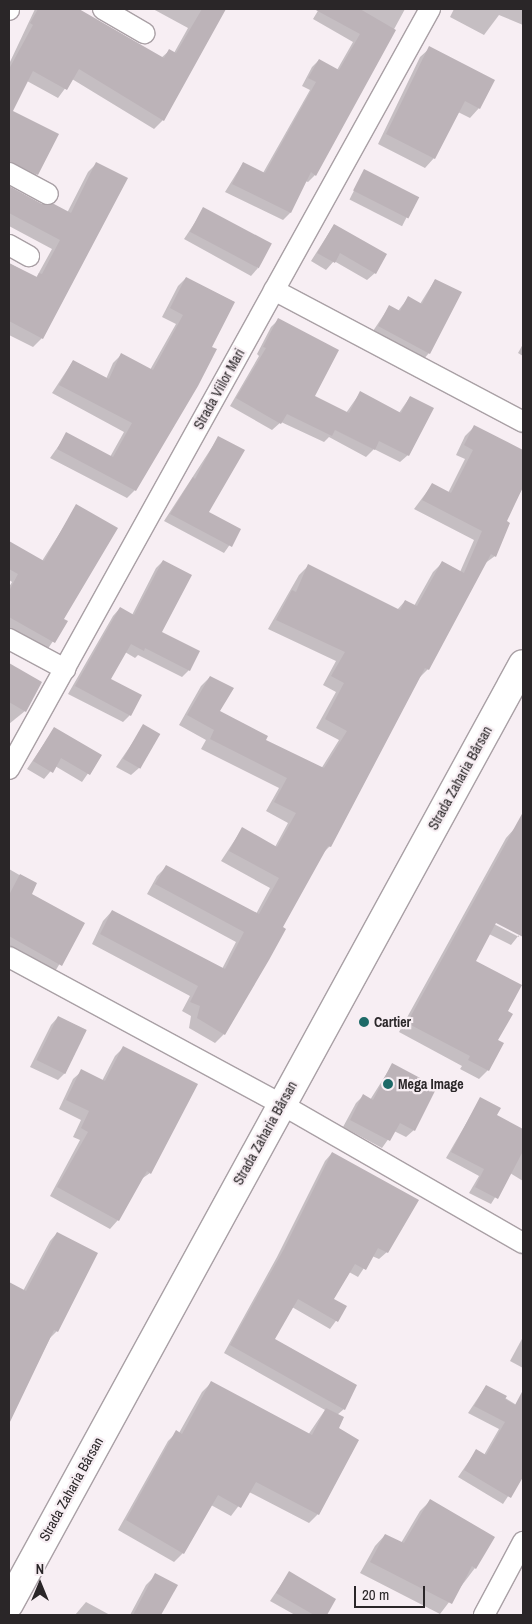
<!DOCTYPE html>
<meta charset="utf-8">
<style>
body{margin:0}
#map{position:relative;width:532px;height:1624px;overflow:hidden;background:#f7eef3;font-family:"Archivo Narrow",sans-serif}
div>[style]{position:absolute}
.shadow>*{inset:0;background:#0003;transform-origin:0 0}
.building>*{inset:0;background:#bcb3b8;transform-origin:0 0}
.roads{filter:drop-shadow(1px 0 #a9a0a5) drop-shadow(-1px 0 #a9a0a5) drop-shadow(0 1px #a9a0a5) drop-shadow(0 -1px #a9a0a5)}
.street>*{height:20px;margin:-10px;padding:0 10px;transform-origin:10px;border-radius:10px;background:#fff}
.secondary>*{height:28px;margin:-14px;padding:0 14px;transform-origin:14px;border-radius:14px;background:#fff}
.dots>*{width:14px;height:14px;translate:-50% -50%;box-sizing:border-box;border:2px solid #f7eef3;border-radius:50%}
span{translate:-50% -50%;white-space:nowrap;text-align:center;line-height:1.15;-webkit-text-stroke:4.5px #f7eef3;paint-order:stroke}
.street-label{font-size:14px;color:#2a2628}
.poi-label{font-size:14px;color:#2a2628;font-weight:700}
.left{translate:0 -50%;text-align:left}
.frame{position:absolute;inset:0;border:10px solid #2a2628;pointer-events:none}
.north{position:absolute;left:15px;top:1559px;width:50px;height:50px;-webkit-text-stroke:4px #f7eef3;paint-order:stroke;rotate:0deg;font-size:14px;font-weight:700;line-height:20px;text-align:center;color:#2a2628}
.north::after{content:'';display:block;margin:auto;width:18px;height:22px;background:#2a2628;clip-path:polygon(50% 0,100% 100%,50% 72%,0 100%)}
.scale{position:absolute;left:354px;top:1586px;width:71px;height:22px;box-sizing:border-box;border:2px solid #2a2628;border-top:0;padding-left:6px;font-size:15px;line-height:18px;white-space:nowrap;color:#2a2628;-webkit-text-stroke:4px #f7eef3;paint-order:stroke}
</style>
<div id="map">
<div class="shadow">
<i style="clip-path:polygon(35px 9px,76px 9px,161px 58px,169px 51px,174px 53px,188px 28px,153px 9px,225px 9px,163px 120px,154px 129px,72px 79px,58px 98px,27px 81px,12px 111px,37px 174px,28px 183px,9px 174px,9px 64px)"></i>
<i style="clip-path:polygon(319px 9px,405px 9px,315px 175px,308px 182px,305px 181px,290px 213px,283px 220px,225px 192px,243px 163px,263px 173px,310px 90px,302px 86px,312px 67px,319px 60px,337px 70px,353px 42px,313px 19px)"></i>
<i style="clip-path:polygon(454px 9px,523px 9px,523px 25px,499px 15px,484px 35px,450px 17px)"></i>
<i style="clip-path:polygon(430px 48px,479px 108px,470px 118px,458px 112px,434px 158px,425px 168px,378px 144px,420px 57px)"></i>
<i style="clip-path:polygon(96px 164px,42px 338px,33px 347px,9px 335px,9px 263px,36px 278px,52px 249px,9px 226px,9px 187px,42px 206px,67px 213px,88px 172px)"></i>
<i style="left:364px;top:171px;width:59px;height:32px;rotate:27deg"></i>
<i style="clip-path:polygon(204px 209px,258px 268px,251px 276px,184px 239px)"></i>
<i style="clip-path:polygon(334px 225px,375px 273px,367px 280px,334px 261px,326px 270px,311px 261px)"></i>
<i style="clip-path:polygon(186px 278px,234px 302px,135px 490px,127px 498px,50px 458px,67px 434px,110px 457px,124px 432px,52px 393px,73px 361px,106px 379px,113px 363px,121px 355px,150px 370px,176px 324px,162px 317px,178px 286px)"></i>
<i style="clip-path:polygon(435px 280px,429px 353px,422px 361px,371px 334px,389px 307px,398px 311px,408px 298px,420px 304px)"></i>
<i style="clip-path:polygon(278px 320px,313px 397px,346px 413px,360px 393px,399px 413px,410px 397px,408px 455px,400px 462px,374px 449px,366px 457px,329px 437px,324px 442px,281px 422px,272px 430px,230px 406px,259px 356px,257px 354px,271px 327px)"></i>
<i style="clip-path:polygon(523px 344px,523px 356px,518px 353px)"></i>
<i style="clip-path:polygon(474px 427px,523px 452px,523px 487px,505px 522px,495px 556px,484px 564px,428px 669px,418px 679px,330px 846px,322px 854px,224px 1034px,215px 1043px,189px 1028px,191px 1016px,182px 1011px,190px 996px,92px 944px,103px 921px,112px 911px,222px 969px,236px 942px,147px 894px,157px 876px,166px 867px,256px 914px,270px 888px,221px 861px,242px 829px,275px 847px,288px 823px,266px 811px,279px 788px,201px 749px,206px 740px,179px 725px,201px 686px,210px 677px,219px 711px,264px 741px,321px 769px,339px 740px,316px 728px,336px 692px,323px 685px,336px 661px,268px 629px,299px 575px,308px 566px,397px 610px,405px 601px,414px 606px,433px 572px,442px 563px,460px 572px,474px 540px,414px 509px,432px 485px,448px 493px,465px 459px,456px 455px,465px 436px)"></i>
<i style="clip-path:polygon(218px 438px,207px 512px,240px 530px,224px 553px,164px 521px)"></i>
<i style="clip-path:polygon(77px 506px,63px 620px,66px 622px,47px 650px,9px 629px,9px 587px,12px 582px,9px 580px,9px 551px,14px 546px,42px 561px)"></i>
<i style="clip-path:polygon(163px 561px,160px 633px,189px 670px,182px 677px,138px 655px,135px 658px,125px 652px,109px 680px,130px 715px,123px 722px,68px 694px,113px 616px,120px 608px,132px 615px,156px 568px)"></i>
<i style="clip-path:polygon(9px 665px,41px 682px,25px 711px,9px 724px)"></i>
<i style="clip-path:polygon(144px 726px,139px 768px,131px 775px,116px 767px)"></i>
<i style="clip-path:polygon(54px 729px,100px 756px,82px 782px,55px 766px,44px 779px,27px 769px)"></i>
<i style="clip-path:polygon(evenodd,515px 828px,523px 833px,523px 930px,511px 945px,489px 934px,474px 961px,506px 1012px,488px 1070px,479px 1079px,460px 1069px,462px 1066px,399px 1032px,506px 838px,515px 828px,491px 919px,519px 934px,519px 937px,490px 922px,491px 919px)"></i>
<i style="clip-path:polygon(9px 869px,35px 884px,30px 894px,84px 924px,54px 973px,9px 949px)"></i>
<i style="clip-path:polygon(58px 1017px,86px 1030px,65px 1073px,58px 1080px,30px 1067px,51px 1025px)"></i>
<i style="clip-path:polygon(123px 1048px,150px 1173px,140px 1180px,118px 1220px,110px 1229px,50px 1196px,80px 1140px,73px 1137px,81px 1120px,59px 1109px,73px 1079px,82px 1071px,102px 1081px,115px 1056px)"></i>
<i style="clip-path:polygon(392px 1065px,414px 1130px,406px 1137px,394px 1131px,382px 1148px,343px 1127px,356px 1103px,363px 1096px,370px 1100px)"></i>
<i style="clip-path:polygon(481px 1098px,495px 1115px,523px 1130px,523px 1181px,510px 1173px,491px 1204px,469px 1193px,479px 1176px,446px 1158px)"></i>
<i style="clip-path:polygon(332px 1153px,387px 1252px,379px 1259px,372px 1256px,358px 1277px,349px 1272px,332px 1299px,346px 1307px,330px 1329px,292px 1307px,273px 1339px,344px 1409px,337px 1415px,318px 1514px,309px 1523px,249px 1492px,231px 1516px,211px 1505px,183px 1553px,174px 1562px,118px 1530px,168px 1441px,177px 1432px,179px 1433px,202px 1392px,211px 1383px,308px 1435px,325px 1410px,224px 1353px,277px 1257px,325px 1161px)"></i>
<i style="clip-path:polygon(57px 1233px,57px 1331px,50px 1338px,9px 1419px,9px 1284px,23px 1291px,50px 1241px)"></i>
<i style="clip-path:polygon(523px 1337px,523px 1368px,510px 1361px)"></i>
<i style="clip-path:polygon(486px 1386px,523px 1409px,523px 1473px,503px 1504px,458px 1477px,476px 1451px,484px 1455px,499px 1429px,468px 1413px)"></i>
<i style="clip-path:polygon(430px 1501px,475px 1568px,440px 1614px,360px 1573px,375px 1546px,385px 1535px,401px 1543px,420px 1511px)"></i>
<i style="clip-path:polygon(289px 1573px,334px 1600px,325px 1615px,295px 1615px,270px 1601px)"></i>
<i style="clip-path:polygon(156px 1575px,176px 1585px,160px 1615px,130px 1615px,146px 1585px)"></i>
<i style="clip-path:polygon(86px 1602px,110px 1615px,75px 1615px)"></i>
</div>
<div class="building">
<i style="clip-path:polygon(38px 9px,79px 9px,164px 58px,169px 49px,176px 53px,202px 9px,226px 9px,164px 121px,79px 69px,67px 90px,33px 71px,13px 111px,59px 134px,38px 175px,9px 161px,9px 69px,33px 25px,30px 23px)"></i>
<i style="clip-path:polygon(314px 9px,360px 9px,396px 30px,316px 176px,311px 172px,291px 213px,232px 184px,243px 162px,265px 173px,316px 82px,308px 78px,319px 59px,339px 70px,360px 34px)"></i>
<i style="clip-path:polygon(429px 46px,495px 80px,480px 109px,465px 101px,435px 159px,386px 134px)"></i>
<i style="clip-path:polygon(96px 162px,128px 178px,43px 339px,9px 321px,9px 263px,37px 277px,39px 273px,42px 274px,60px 240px,9px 213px,9px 186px,42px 204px,54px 204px,71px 213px)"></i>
<i style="left:364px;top:169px;width:62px;height:24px;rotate:27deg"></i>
<i style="left:203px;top:207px;width:78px;height:28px;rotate:28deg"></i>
<i style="clip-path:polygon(334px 224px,387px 254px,376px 274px,340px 253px,335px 263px,317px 253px)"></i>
<i style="clip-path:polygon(186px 277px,235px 302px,212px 347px,217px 349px,198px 386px,136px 491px,57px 449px,66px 432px,113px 457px,132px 423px,59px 385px,73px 360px,109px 379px,121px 353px,153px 370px,183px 315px,170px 308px)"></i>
<i style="clip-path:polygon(435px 279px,462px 292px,430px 354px,378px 326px,389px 305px,400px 311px,408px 296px,422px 304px)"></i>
<i style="clip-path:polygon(278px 318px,339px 350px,315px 396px,349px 413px,360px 391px,401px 413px,410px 396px,434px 408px,409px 456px,379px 441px,375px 450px,335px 430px,332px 436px,287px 414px,281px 424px,236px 398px,266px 348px,263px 347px)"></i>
<i style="clip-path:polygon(474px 425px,523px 450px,523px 487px,507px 521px,510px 523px,496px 557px,491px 554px,429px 670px,425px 668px,331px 847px,328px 846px,283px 927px,286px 929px,269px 960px,225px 1035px,197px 1018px,200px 1006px,190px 1002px,198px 986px,100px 934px,112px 910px,225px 969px,244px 932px,155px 884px,166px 865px,259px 914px,279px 878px,229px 851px,242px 827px,277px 847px,296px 813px,274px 802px,287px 778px,210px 739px,214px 730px,187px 715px,210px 676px,234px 688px,220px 711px,268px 736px,266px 740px,324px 768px,347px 731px,325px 719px,344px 683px,331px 676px,345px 652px,276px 620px,292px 590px,296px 592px,308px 564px,400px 610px,405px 600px,417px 606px,442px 561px,464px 573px,482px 531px,422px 500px,432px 483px,451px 493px,473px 450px,464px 445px)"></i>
<i style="clip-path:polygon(218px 436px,245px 450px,209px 512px,241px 529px,232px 547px,170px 514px,193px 477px,195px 479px)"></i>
<i style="clip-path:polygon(76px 504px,118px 528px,64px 619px,68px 621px,55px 643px,9px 617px,9px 591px,18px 574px,9px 569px,9px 541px,44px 561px)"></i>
<i style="clip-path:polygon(163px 560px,192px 575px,162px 632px,200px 651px,190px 671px,145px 648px,144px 651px,131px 644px,111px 679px,142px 695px,131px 716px,75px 686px,120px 607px,134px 615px)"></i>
<i style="clip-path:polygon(9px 663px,42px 682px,26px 712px,9px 702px)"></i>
<i style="left:143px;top:724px;width:20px;height:40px;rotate:30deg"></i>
<i style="clip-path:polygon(54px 727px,102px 755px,90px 775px,61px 758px,53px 773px,33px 761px)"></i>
<i style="clip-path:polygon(523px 812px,523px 937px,496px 923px,476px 961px,522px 985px,508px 1011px,513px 1014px,498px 1040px,504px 1043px,489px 1071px,468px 1060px,470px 1056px,407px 1023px)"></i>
<i style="clip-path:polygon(20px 874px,37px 883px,32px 894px,85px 923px,62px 966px,9px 936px,9px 895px)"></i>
<i style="left:58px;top:1016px;width:32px;height:49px;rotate:26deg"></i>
<i style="clip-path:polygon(123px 1046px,198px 1084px,151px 1174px,147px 1171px,119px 1221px,57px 1187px,88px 1132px,81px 1128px,89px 1111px,66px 1100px,81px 1069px,105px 1081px)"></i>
<i style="clip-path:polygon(392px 1063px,437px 1087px,415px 1131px,400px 1123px,390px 1141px,350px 1120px,363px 1094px,373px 1100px)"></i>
<i style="clip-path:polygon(480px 1097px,501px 1108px,497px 1115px,523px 1129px,523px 1151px,498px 1199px,475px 1187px,484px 1169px,451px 1152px)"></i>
<i style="clip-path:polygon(332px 1152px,419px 1200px,388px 1253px,378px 1248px,366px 1270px,355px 1264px,334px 1299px,347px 1306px,338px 1322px,298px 1299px,275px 1339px,357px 1385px,345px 1410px,230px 1345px,284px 1249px)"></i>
<i style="clip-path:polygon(57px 1232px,98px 1253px,58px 1332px,54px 1330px,9px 1424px,9px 1282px,26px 1291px)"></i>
<i style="clip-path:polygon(211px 1381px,312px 1435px,326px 1408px,344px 1417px,339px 1428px,359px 1440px,319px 1515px,256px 1482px,241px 1508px,218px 1495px,184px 1554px,126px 1520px,176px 1430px,182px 1434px)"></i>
<i style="clip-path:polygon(486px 1385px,507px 1396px,505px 1399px,515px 1405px,523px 1390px,523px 1477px,511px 1498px,464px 1470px,476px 1449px,486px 1455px,505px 1422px,474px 1406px)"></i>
<i style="clip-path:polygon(430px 1499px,495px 1537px,476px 1569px,472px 1566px,452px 1604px,370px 1562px,385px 1534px,404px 1543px)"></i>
<i style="clip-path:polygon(289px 1571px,336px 1599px,327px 1615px,314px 1615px,276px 1593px)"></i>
<i style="clip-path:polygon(155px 1573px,178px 1585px,161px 1615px,133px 1615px)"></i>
</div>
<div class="roads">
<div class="street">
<i style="left:103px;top:9px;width:48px;rotate:30.3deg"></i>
<i style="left:9px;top:10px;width:1px;rotate:-90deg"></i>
<i style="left:9px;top:173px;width:44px;rotate:28.3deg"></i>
<i style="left:9px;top:245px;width:23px;rotate:29deg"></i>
<i style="left:274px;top:290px;width:282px;rotate:27.9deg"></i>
<i style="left:9px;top:639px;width:64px;rotate:28.2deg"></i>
<i style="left:9px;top:769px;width:869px;rotate:-61.02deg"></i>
<i style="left:9px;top:957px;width:309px;rotate:28.4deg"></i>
<i style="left:281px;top:1104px;width:279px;rotate:29.9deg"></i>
<i style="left:484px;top:1615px;width:83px;rotate:-61.9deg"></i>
</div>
<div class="secondary">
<i style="left:9px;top:1604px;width:1071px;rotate:-61.33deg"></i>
</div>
</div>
<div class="dots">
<i style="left:364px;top:1022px;background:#1d6967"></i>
<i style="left:388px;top:1084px;background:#1d6967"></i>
</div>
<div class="street-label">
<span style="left:219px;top:389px;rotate:-61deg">Strada Viilor Mari</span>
<span style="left:460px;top:778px;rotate:-61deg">Strada Zaharia Bârsan</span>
<span style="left:265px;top:1133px;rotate:-61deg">Strada Zaharia Bârsan</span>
<span style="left:71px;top:1489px;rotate:-61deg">Strada Zaharia Bârsan</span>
</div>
<div class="poi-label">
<span class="left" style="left:374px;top:1022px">Cartier</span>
<span class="left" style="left:398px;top:1084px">Mega Image</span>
</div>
<div class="frame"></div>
<div class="north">N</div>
<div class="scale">20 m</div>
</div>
